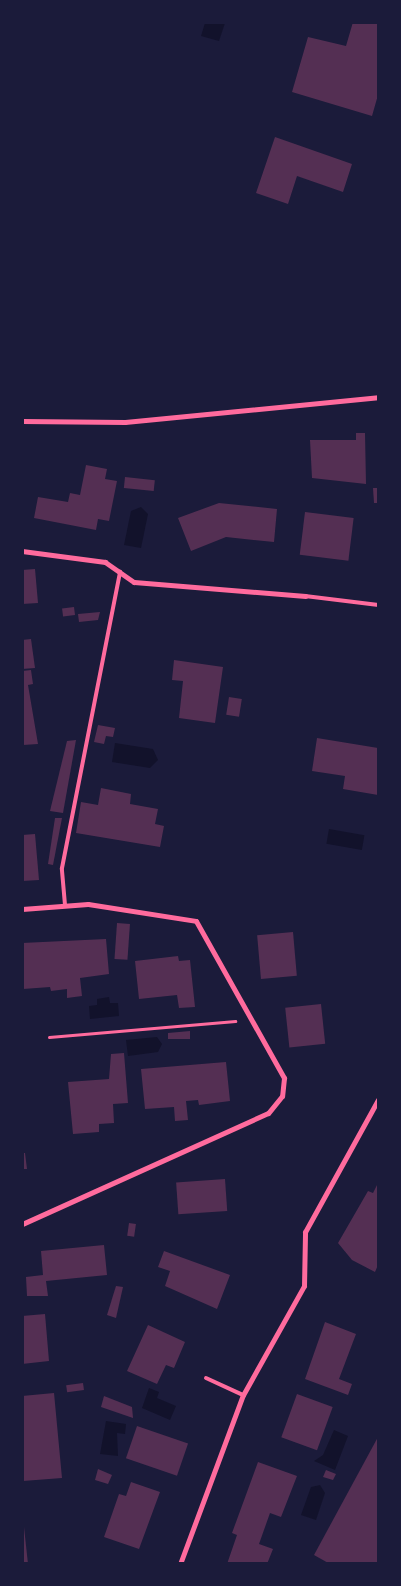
<!DOCTYPE html>
<style>
body{margin:0}
#map{position:relative;width:401px;height:1586px;overflow:hidden;background:#1b1b3a;font-family:"Source Serif 4",serif}
div>[style]{position:absolute}
.water>*{inset:0;background:#12122b;transform-origin:0 0}
.building>*{inset:0;background:#542f53;transform-origin:0 0}
.path>*{height:3px;margin:-1.5px;padding:0 1.5px;transform-origin:1.5px;border-radius:1.5px;background:#ff6b9d}
.service>*{height:4px;margin:-2px;padding:0 2px;transform-origin:2px;border-radius:2px;background:#ff6b9d}
.minor>*{height:5px;margin:-2.5px;padding:0 2.5px;transform-origin:2.5px;border-radius:2.5px;background:#ff6b9d}
span{translate:-50% -50%;white-space:nowrap;text-align:center;line-height:1.15;-webkit-text-stroke:4px #1b1b3a;paint-order:stroke}
.frame{position:absolute;inset:0;border:24px solid #1b1b3a;pointer-events:none}
</style>
<div id="map">
<div class="water">
<i style="clip-path:polygon(205px 23px,225px 23px,219px 41px,201px 36px)"></i>
<i style="clip-path:polygon(141px 507px,148px 514px,141px 548px,124px 545px,131px 511px)"></i>
<i style="clip-path:polygon(115px 743px,153px 749px,158px 760px,150px 768px,112px 762px)"></i>
<i style="left:329px;top:829px;width:36px;height:15px;rotate:10deg"></i>
<i style="clip-path:polygon(109px 997px,110px 1003px,118px 1003px,119px 1016px,90px 1019px,89px 1006px,97px 1005px,97px 999px)"></i>
<i style="clip-path:polygon(157px 1037px,162px 1044px,158px 1052px,128px 1056px,126px 1040px)"></i>
<i style="clip-path:polygon(149px 1388px,159px 1392px,157px 1398px,176px 1406px,170px 1420px,142px 1408px)"></i>
<i style="clip-path:polygon(106px 1421px,126px 1424px,125px 1434px,117px 1433px,118px 1456px,100px 1454px)"></i>
<i style="clip-path:polygon(334px 1430px,348px 1436px,335px 1470px,314px 1461px,323px 1455px)"></i>
<i style="clip-path:polygon(320px 1485px,325px 1493px,316px 1520px,301px 1515px,311px 1487px)"></i>
</div>
<div class="building">
<i style="clip-path:polygon(353px 22px,378px 22px,378px 95px,372px 116px,292px 92px,308px 37px,346px 46px)"></i>
<i style="clip-path:polygon(275px 137px,352px 164px,343px 192px,297px 176px,288px 204px,256px 193px)"></i>
<i style="clip-path:polygon(356px 433px,365px 433px,366px 484px,312px 478px,310px 440px,356px 440px)"></i>
<i style="clip-path:polygon(86px 465px,107px 469px,105px 479px,117px 481px,109px 521px,98px 519px,96px 530px,34px 518px,38px 497px,68px 502px,70px 493px,80px 495px)"></i>
<i style="left:125px;top:477px;width:30px;height:11px;rotate:6deg"></i>
<i style="clip-path:polygon(373px 488px,378px 488px,378px 503px,374px 503px)"></i>
<i style="clip-path:polygon(219px 503px,277px 509px,274px 542px,226px 537px,191px 551px,178px 518px)"></i>
<i style="left:305px;top:512px;width:49px;height:43px;rotate:7deg"></i>
<i style="clip-path:polygon(35px 569px,38px 603px,22px 604px,22px 570px)"></i>
<i style="left:74px;top:607px;width:8px;height:12px;rotate:83deg"></i>
<i style="clip-path:polygon(100px 612px,98px 620px,79px 622px,78px 614px)"></i>
<i style="clip-path:polygon(31px 639px,35px 668px,22px 669px,22px 640px)"></i>
<i style="clip-path:polygon(174px 660px,223px 667px,215px 723px,179px 718px,183px 681px,172px 680px)"></i>
<i style="clip-path:polygon(31px 670px,33px 684px,28px 685px,38px 744px,23px 745px,22px 671px)"></i>
<i style="left:229px;top:697px;width:13px;height:18px;rotate:9deg"></i>
<i style="clip-path:polygon(98px 725px,115px 728px,113px 737px,106px 736px,104px 744px,94px 742px)"></i>
<i style="clip-path:polygon(317px 738px,378px 748px,378px 795px,343px 789px,345px 776px,312px 771px)"></i>
<i style="clip-path:polygon(76px 740px,63px 813px,50px 811px,67px 741px)"></i>
<i style="clip-path:polygon(101px 788px,131px 794px,130px 804px,158px 809px,155px 824px,164px 826px,160px 847px,76px 833px,81px 802px,98px 805px)"></i>
<i style="clip-path:polygon(55px 818px,62px 818px,53px 865px,48px 864px)"></i>
<i style="clip-path:polygon(35px 834px,39px 880px,22px 881px,22px 835px)"></i>
<i style="left:117px;top:923px;width:13px;height:36px;rotate:4deg"></i>
<i style="left:293px;top:932px;width:44px;height:36px;rotate:85deg"></i>
<i style="clip-path:polygon(106px 939px,109px 974px,80px 978px,82px 996px,67px 998px,67px 989px,51px 991px,50px 987px,23px 989px,22px 943px)"></i>
<i style="clip-path:polygon(178px 956px,179px 961px,190px 960px,195px 1007px,179px 1008px,177px 995px,139px 999px,135px 961px)"></i>
<i style="left:321px;top:1004px;width:40px;height:36px;rotate:84deg"></i>
<i style="clip-path:polygon(190px 1031px,190px 1039px,168px 1039px,168px 1033px)"></i>
<i style="clip-path:polygon(124px 1053px,128px 1103px,113px 1104px,114px 1123px,99px 1124px,99px 1132px,73px 1134px,68px 1082px,109px 1079px,111px 1054px)"></i>
<i style="clip-path:polygon(226px 1062px,230px 1101px,199px 1105px,198px 1100px,186px 1101px,188px 1120px,175px 1121px,174px 1107px,145px 1109px,141px 1069px)"></i>
<i style="clip-path:polygon(22px 1153px,25px 1153px,27px 1169px,22px 1169px)"></i>
<i style="left:225px;top:1179px;width:32px;height:49px;rotate:86deg"></i>
<i style="clip-path:polygon(378px 1183px,378px 1265px,375px 1272px,352px 1260px,338px 1243px,368px 1191px,373px 1193px)"></i>
<i style="left:129px;top:1223px;width:7px;height:13px;rotate:8deg"></i>
<i style="clip-path:polygon(104px 1245px,107px 1275px,46px 1281px,48px 1296px,27px 1296px,26px 1277px,43px 1275px,41px 1251px)"></i>
<i style="clip-path:polygon(164px 1251px,230px 1275px,217px 1309px,165px 1286px,170px 1271px,158px 1267px)"></i>
<i style="clip-path:polygon(116px 1286px,123px 1287px,116px 1318px,107px 1315px)"></i>
<i style="clip-path:polygon(45px 1314px,49px 1361px,22px 1364px,22px 1316px)"></i>
<i style="clip-path:polygon(325px 1322px,356px 1334px,339px 1379px,352px 1384px,348px 1395px,305px 1379px)"></i>
<i style="clip-path:polygon(148px 1325px,185px 1342px,174px 1368px,166px 1365px,157px 1384px,127px 1371px)"></i>
<i style="left:83px;top:1383px;width:7px;height:17px;rotate:82deg"></i>
<i style="clip-path:polygon(54px 1393px,62px 1478px,23px 1481px,22px 1396px)"></i>
<i style="left:297px;top:1394px;width:38px;height:46px;rotate:20deg"></i>
<i style="clip-path:polygon(104px 1396px,132px 1407px,133px 1418px,101px 1407px)"></i>
<i style="left:137px;top:1426px;width:54px;height:34px;rotate:19deg"></i>
<i style="clip-path:polygon(378px 1437px,378px 1564px,330px 1564px,314px 1555px)"></i>
<i style="clip-path:polygon(258px 1462px,297px 1476px,281px 1517px,270px 1513px,259px 1544px,273px 1549px,267px 1564px,227px 1564px,237px 1535px,232px 1533px)"></i>
<i style="clip-path:polygon(98px 1469px,112px 1475px,108px 1484px,95px 1480px)"></i>
<i style="clip-path:polygon(326px 1470px,336px 1474px,333px 1480px,323px 1477px)"></i>
<i style="clip-path:polygon(131px 1482px,160px 1492px,139px 1549px,104px 1537px,119px 1494px,126px 1496px)"></i>
<i style="clip-path:polygon(22px 1527px,24px 1527px,28px 1564px,22px 1564px)"></i>
</div>
<div class="path">
<i style="left:49px;top:1037px;width:187px;rotate:-4.9deg"></i>
</div>
<div class="service">
<i style="left:305px;top:596px;width:74px;rotate:7deg"></i>
<i style="left:65px;top:905px;width:37px;rotate:-95deg"></i>
<i style="left:62px;top:868px;width:302px;rotate:-78.9deg"></i>
<i style="left:206px;top:1378px;width:41px;rotate:24.7deg"></i>
</div>
<div class="minor">
<i style="left:22px;top:421px;width:103px;rotate:0.6deg"></i>
<i style="left:125px;top:422px;width:254px;rotate:-5.6deg"></i>
<i style="left:22px;top:551px;width:84px;rotate:7.5deg"></i>
<i style="left:105px;top:562px;width:35px;rotate:35deg"></i>
<i style="left:134px;top:582px;width:172px;rotate:4.7deg"></i>
<i style="left:22px;top:909px;width:66px;rotate:-4.3deg"></i>
<i style="left:88px;top:904px;width:109px;rotate:8.9deg"></i>
<i style="left:196px;top:921px;width:180px;rotate:60.7deg"></i>
<i style="left:284px;top:1078px;width:18px;rotate:96deg"></i>
<i style="left:282px;top:1096px;width:22px;rotate:129deg"></i>
<i style="left:268px;top:1113px;width:270px;rotate:155.7deg"></i>
<i style="left:180px;top:1564px;width:180px;rotate:-69.6deg"></i>
<i style="left:243px;top:1395px;width:125px;rotate:-60.8deg"></i>
<i style="left:304px;top:1286px;width:54px;rotate:-88.9deg"></i>
<i style="left:305px;top:1232px;width:151px;rotate:-61.1deg"></i>
</div>
<div class="frame"></div>
</div>
